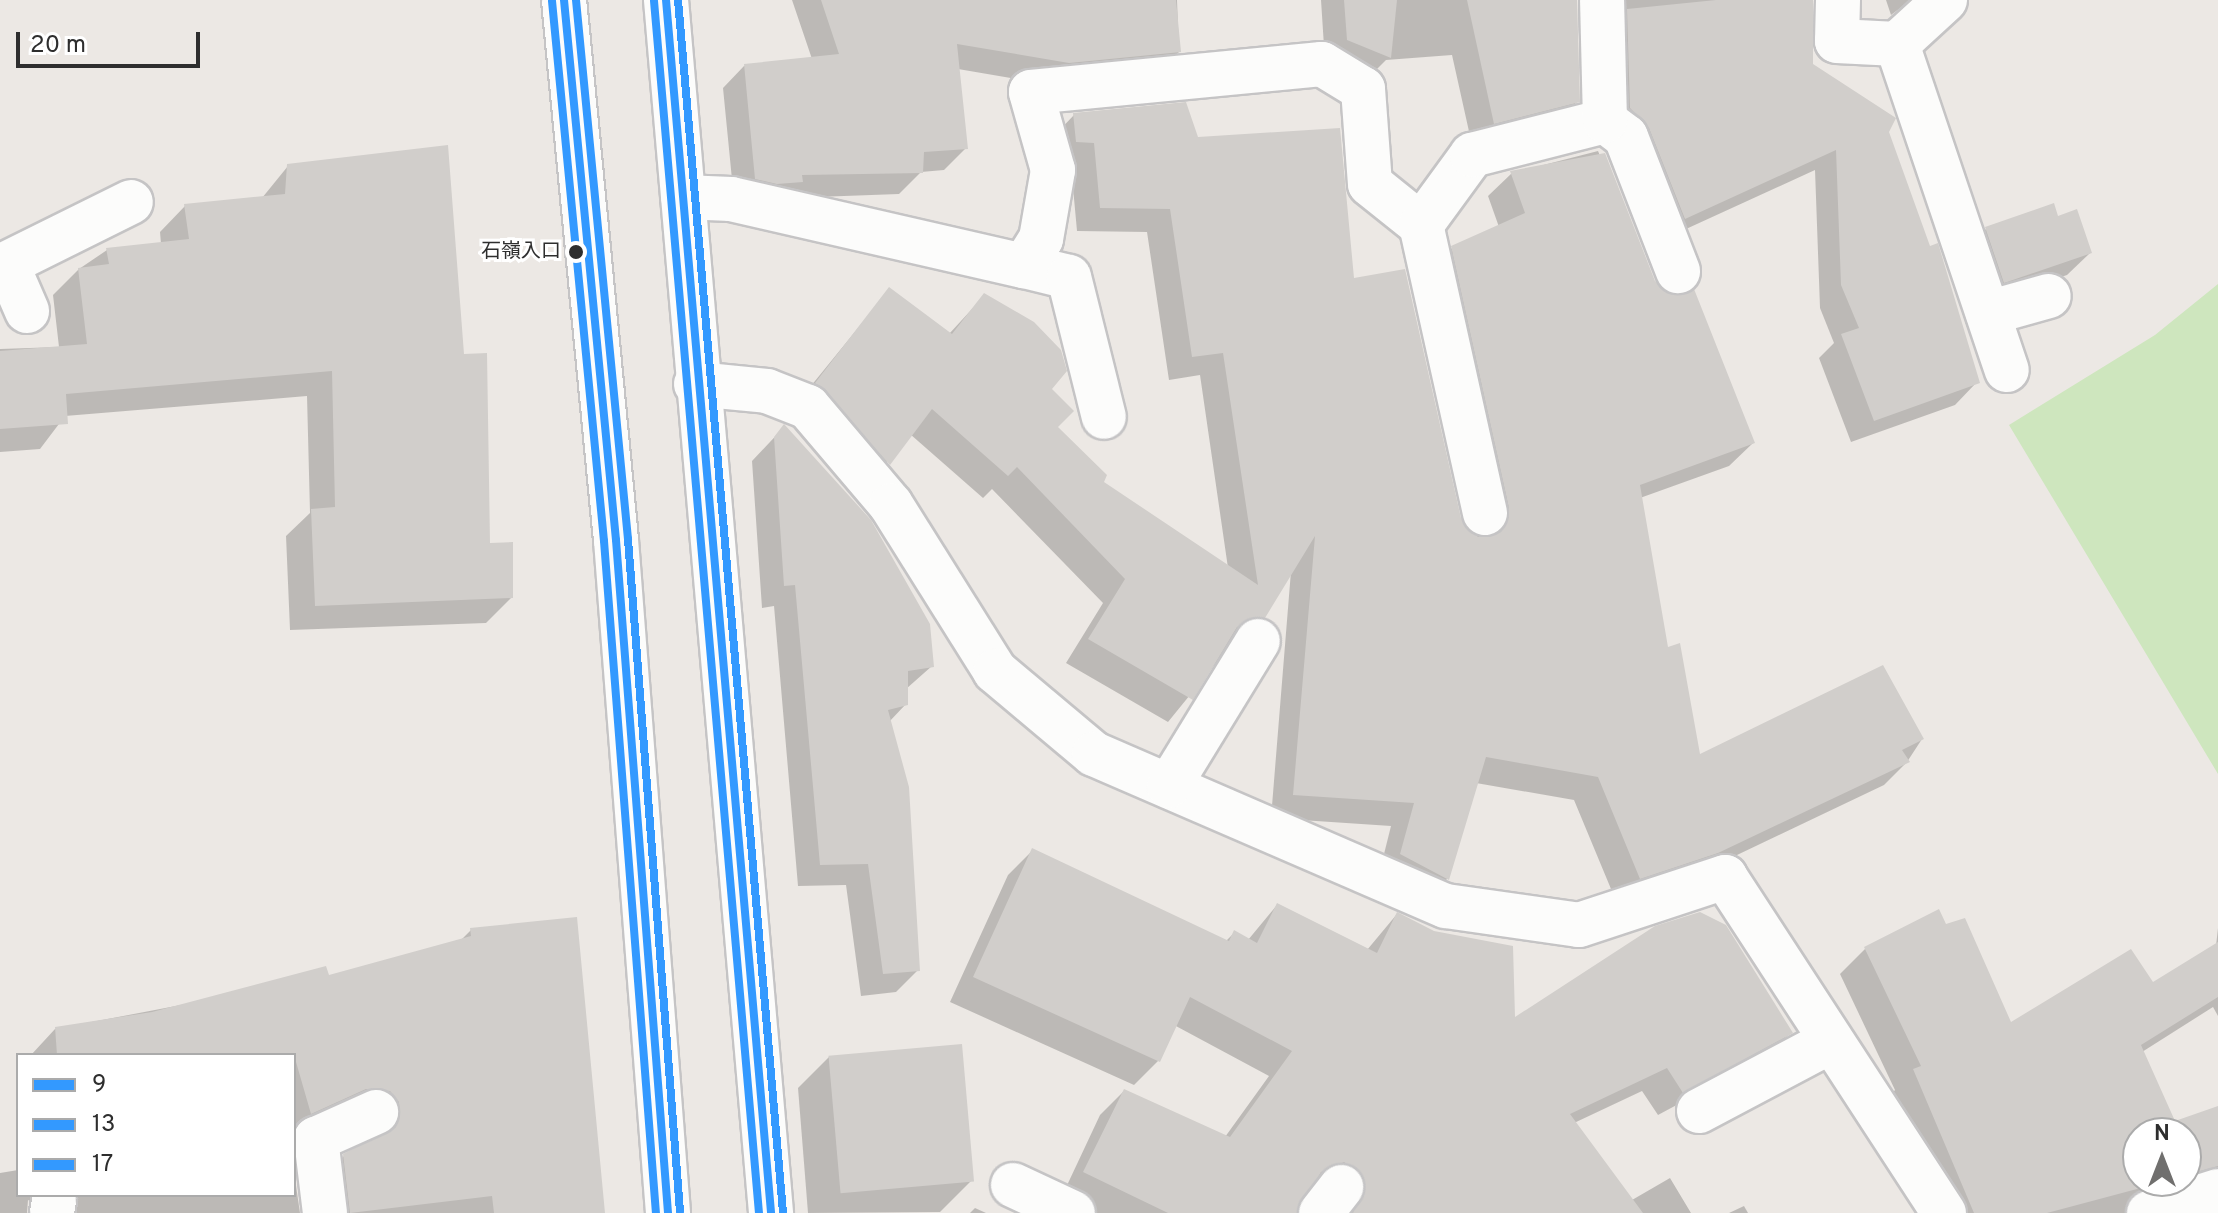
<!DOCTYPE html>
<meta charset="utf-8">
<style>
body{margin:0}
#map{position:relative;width:2218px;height:1213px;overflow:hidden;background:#ece8e4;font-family:Overpass,"Noto Sans JP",sans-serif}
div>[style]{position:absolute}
.green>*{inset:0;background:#cee6be}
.shadow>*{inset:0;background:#0003}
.building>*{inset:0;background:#d1cecb;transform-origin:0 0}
.roads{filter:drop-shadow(2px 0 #c5c4c5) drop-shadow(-2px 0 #c5c4c5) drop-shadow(0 2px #c5c4c5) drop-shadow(0 -2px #c5c4c5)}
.street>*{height:44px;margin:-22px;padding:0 22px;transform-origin:22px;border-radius:22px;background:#fcfcfb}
.secondary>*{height:44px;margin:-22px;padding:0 22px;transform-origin:22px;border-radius:22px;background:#fcfcfb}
.bus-1>*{height:8px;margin:-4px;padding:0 4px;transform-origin:4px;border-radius:4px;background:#39f}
.bus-2>*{height:8px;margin:-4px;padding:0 4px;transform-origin:4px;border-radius:4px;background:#39f}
.bus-3>*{height:8px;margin:-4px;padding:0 4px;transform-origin:4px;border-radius:4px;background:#39f}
.dots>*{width:22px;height:22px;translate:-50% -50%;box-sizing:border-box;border:4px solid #fff;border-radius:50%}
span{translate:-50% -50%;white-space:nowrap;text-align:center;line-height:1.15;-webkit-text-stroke:6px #fff;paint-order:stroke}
.bus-label{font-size:20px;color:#2e2e2e}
.right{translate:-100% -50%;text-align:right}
.legend{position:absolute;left:16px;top:1053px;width:280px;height:144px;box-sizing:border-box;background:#fff;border:2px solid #ababab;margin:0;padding:10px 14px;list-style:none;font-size:24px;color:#2e2e2e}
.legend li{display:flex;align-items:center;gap:16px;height:40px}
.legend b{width:40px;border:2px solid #ababab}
.north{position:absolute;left:2122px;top:1117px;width:80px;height:80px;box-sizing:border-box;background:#fff;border:2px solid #ababab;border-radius:50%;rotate:0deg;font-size:22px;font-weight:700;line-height:32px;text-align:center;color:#2e2e2e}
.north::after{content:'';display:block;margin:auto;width:28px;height:36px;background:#706f6e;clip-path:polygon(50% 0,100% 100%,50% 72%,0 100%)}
.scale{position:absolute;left:16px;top:32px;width:184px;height:36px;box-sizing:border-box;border:4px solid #2e2e2e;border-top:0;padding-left:10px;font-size:24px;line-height:28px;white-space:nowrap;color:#2e2e2e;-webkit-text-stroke:6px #fff;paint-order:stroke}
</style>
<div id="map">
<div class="green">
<i style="clip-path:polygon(2218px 284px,2218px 774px,2009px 425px,2155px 335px)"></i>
</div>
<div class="shadow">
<i style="clip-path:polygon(792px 0,1177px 0,1179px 52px,1157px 73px,1046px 84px,958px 69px,966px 148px,944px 170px,921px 172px,899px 194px,734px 200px,723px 88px,744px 66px,812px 59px)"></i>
<i style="clip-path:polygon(1321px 0,1575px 0,1578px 101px,1555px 123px,1472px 145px,1452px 55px,1386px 60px,1367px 79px,1325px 62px)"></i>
<i style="clip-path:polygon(1591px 0,1811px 0,1811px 65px,1886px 132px,1977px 382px,1955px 405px,1851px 442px,1819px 358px,1834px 343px,1820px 308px,1815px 170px,1662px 240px)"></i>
<i style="clip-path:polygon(1886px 0,1911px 0,1891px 15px)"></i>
<i style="clip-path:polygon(1074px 115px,1196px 139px,1352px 280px,1459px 519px,1466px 532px,1485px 538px,1429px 271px,1452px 248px,1499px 227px,1488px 196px,1512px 173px,1598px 151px,1653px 282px,1753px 443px,1729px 466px,1640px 498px,1666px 650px,1699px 756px,1922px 739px,1907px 762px,1884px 785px,1693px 876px,1616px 901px,1574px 800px,1476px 783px,1447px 879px,1424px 902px,1378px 878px,1391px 826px,1271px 818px,1291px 571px,1168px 722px,1066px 663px,1103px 603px,992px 489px,983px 498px,910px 434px,865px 487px,793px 408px,889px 290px,949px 334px,984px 296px,1049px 389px,1055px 427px,1102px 482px,1228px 568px,1200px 375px,1169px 380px,1147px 232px,1077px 231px,1071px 166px,1051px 139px)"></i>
<i style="clip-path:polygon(288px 166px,462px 356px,488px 545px,511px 598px,486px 623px,290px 630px,286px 536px,310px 513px,307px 396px,65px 416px,40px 449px,0 452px,0 349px,59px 347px,53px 295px,79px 269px,107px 250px,161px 244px,160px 232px,185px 206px,262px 198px)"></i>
<i style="clip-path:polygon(2057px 218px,2090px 253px,2067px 275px,1982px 304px,1964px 251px,1986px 229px)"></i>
<i style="clip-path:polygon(784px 427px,869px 521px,932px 666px,906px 689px,906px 704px,889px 722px,918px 970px,896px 992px,861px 996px,846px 885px,798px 886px,774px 606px,762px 608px,752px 461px)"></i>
<i style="clip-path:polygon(1032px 851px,1226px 941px,1234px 933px,1248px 940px,1277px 905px,1367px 950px,1397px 914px,1513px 1020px,1790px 1033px,1766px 1057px,1658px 1115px,1642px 1091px,1574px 1123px,1632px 1200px,1670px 1178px,1691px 1213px,1339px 1213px,1331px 1190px,1308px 1187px,1297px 1213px,1054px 1213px,1100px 1115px,1124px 1091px,1225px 1137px,1269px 1076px,1174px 1025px,1158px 1061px,1134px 1085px,950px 1002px,1008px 875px)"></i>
<i style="clip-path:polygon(evenodd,1945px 927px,2010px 1025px,2152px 985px,2216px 946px,2218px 928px,2218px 1016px,2213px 1007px,2142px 1052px,2174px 1123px,2218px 1108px,2218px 1172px,2132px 1213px,1937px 1213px,1889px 1097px,1895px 1090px,1840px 974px,1866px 948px,1945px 927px,2138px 1133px,2186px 1133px,2186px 1181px,2138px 1181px,2138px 1133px)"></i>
<i style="clip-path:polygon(471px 930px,602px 1213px,323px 1213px,320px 1180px,344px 1156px,378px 1141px,375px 1125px,355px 1110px,294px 1134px,294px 1055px,31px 1055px,55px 1029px,328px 977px,460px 941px)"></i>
<i style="clip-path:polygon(829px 1057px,971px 1181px,940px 1212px,808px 1213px,798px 1088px)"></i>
<i style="clip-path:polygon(18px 1170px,18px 1195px,294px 1195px,294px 1172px,300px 1213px,53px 1213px,28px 1200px,27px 1213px,0 1213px,0 1173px)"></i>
<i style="clip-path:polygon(1744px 1206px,1748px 1213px,1729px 1213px)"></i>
<i style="clip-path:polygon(975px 1208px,986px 1213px,970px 1213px)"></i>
</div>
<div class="building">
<i style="clip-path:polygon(821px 0,1176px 0,1181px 52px,1069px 63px,957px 44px,968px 149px,924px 152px,923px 173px,802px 175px,803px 182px,777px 184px,755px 179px,744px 64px,839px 54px)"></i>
<i style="clip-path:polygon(1344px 0,1397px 0,1391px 58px,1347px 40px)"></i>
<i style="clip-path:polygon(1467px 0,1577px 0,1580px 102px,1494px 124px)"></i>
<i style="clip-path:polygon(1716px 0,1813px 0,1813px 64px,1896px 118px,1889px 132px,1930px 246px,1938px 243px,1980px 383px,1874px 421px,1841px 334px,1859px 328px,1841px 285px,1836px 150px,1685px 219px,1649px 128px,1630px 108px,1627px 9px)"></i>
<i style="clip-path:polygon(1186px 102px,1198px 137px,1340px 128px,1354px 278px,1405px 269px,1461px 518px,1478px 537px,1501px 532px,1509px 508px,1451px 246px,1525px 213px,1510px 171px,1605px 153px,1655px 281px,1673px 295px,1694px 289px,1755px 443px,1640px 485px,1668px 647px,1680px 643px,1700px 754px,1883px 665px,1924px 739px,1902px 750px,1910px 762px,1718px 853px,1640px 879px,1598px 777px,1486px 757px,1449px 880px,1400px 854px,1414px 803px,1293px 795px,1315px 536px,1265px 618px,1237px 627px,1193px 700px,1088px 639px,1125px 579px,1017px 467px,1008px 476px,932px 409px,890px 465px,815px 383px,889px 287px,952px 334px,984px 293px,1034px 322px,1061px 350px,1067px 371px,1052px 389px,1074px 411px,1058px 427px,1107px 475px,1104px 482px,1258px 585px,1223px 353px,1192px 357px,1170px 209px,1100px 208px,1094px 143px,1076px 142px,1073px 113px)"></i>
<i style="clip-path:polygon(448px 145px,464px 354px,487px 353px,490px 543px,513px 542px,513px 598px,315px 606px,311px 509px,335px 507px,332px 371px,66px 394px,68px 424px,0 429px,0 351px,87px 344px,78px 268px,109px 264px,106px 248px,189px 239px,184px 204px,285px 194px,287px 164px)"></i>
<i style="clip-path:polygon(2054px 203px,2058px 216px,2077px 209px,2092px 253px,2004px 283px,1985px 227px)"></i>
<i style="clip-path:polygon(784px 424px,871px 520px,930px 624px,934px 667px,908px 671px,908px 705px,888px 710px,909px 787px,920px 971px,883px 974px,868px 864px,820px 865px,795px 585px,784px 586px,774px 437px)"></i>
<i style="clip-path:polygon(1032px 848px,1229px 941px,1234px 930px,1257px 943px,1277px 903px,1377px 953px,1397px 912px,1434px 931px,1513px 946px,1515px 1017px,1655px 926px,1700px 912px,1726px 925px,1793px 1033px,1683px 1093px,1667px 1068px,1570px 1114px,1643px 1213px,1353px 1213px,1364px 1178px,1344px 1162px,1321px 1172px,1297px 1213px,1168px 1213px,1083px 1172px,1124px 1089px,1230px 1137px,1292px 1051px,1190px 997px,1160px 1062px,973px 977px)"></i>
<i style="clip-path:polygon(1939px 909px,1946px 924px,1965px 918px,2011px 1022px,2131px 949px,2153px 982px,2218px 942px,2218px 997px,2141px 1045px,2175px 1121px,2218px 1106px,2218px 1166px,2186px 1175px,2186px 1133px,2138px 1133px,2138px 1181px,2167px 1181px,2047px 1213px,1974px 1213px,1913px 1069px,1921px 1066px,1864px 947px)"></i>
<i style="clip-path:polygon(577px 917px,605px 1213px,494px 1213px,492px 1196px,350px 1213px,343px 1154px,396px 1127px,399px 1102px,390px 1091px,366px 1089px,311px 1114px,294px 1055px,57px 1055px,55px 1027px,152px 1012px,326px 966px,329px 975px,471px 936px,470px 928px)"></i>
<i style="left:962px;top:1044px;width:138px;height:134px;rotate:85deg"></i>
</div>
<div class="roads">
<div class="street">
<i style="left:1838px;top:0;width:41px;rotate:91.4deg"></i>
<i style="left:1837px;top:41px;width:60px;rotate:2.9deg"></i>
<i style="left:1945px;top:0;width:65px;rotate:137.5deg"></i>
<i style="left:1897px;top:44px;width:344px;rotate:71.4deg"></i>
<i style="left:1605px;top:121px;width:26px;rotate:37deg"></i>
<i style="left:1626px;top:137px;width:144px;rotate:68.8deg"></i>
<i style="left:683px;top:197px;width:48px;rotate:2.4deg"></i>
<i style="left:731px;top:199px;width:301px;rotate:12.9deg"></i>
<i style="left:1024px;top:266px;width:32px;rotate:-58deg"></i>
<i style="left:1041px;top:239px;width:70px;rotate:-80.1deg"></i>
<i style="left:1053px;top:170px;width:81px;rotate:-105.8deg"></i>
<i style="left:1031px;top:92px;width:292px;rotate:-5.5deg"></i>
<i style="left:1322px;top:64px;width:48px;rotate:31.4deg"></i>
<i style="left:1363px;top:89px;width:95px;rotate:85.8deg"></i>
<i style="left:1370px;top:184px;width:65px;rotate:38.8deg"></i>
<i style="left:1024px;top:266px;width:46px;rotate:13.7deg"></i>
<i style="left:1069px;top:277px;width:144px;rotate:76deg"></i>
<i style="left:0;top:267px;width:146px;rotate:-26.4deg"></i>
<i style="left:8px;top:267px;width:48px;rotate:66.6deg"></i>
<i style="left:1988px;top:313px;width:63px;rotate:-15.6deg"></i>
<i style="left:696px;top:384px;width:71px;rotate:5.6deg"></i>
<i style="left:767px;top:391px;width:44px;rotate:21.3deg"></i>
<i style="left:808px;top:407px;width:128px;rotate:49.7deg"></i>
<i style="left:891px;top:505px;width:196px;rotate:57.9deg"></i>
<i style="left:995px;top:671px;width:129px;rotate:40deg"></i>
<i style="left:1094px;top:754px;width:383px;rotate:23.4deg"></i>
<i style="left:1446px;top:906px;width:134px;rotate:8.1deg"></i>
<i style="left:1579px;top:925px;width:154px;rotate:-18.2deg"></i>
<i style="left:1725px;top:877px;width:401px;rotate:56.9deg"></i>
<i style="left:1485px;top:513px;width:295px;rotate:-102.5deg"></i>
<i style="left:1421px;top:225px;width:87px;rotate:-53.9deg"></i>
<i style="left:1472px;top:155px;width:137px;rotate:-14.3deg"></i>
<i style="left:1605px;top:121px;width:121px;rotate:-91.4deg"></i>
<i style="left:1169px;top:786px;width:170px;rotate:-58.5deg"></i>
<i style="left:1699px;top:1111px;width:149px;rotate:-27.9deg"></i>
<i style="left:1013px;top:1185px;width:66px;rotate:25deg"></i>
<i style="left:52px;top:1213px;width:13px;rotate:-81deg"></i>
<i style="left:325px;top:1213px;width:75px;rotate:-96.9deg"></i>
<i style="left:316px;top:1139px;width:66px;rotate:-24.2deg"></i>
<i style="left:1321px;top:1213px;width:33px;rotate:-52deg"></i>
<i style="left:2149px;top:1213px;width:72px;rotate:-17.7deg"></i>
</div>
<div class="secondary">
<i style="left:564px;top:0;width:542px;rotate:84.5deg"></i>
<i style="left:616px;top:540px;width:675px;rotate:85.58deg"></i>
<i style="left:666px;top:0;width:1218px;rotate:85.05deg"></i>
</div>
</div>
<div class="bus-1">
<i style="left:564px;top:0;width:542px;rotate:84.5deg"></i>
<i style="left:616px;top:540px;width:675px;rotate:85.58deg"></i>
<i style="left:666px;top:0;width:1218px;rotate:85.05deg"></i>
</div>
<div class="bus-2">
<i style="left:552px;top:1px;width:542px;rotate:84.5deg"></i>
<i style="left:604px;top:541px;width:674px;rotate:85.58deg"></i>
<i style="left:654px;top:1px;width:1217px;rotate:85.05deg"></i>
</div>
<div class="bus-3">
<i style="left:576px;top:0;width:542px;rotate:84.49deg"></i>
<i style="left:628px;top:539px;width:675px;rotate:85.58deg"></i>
<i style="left:678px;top:0;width:1217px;rotate:85.05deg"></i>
</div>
<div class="dots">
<i style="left:576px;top:252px;background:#2e2e2e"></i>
</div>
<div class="bus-label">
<span class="right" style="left:561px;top:252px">石嶺入口</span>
</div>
<ul class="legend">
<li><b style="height:10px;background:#39f"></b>9</li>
<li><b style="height:10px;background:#39f"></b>13</li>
<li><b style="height:10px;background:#39f"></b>17</li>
</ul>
<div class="north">N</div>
<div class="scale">20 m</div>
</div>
